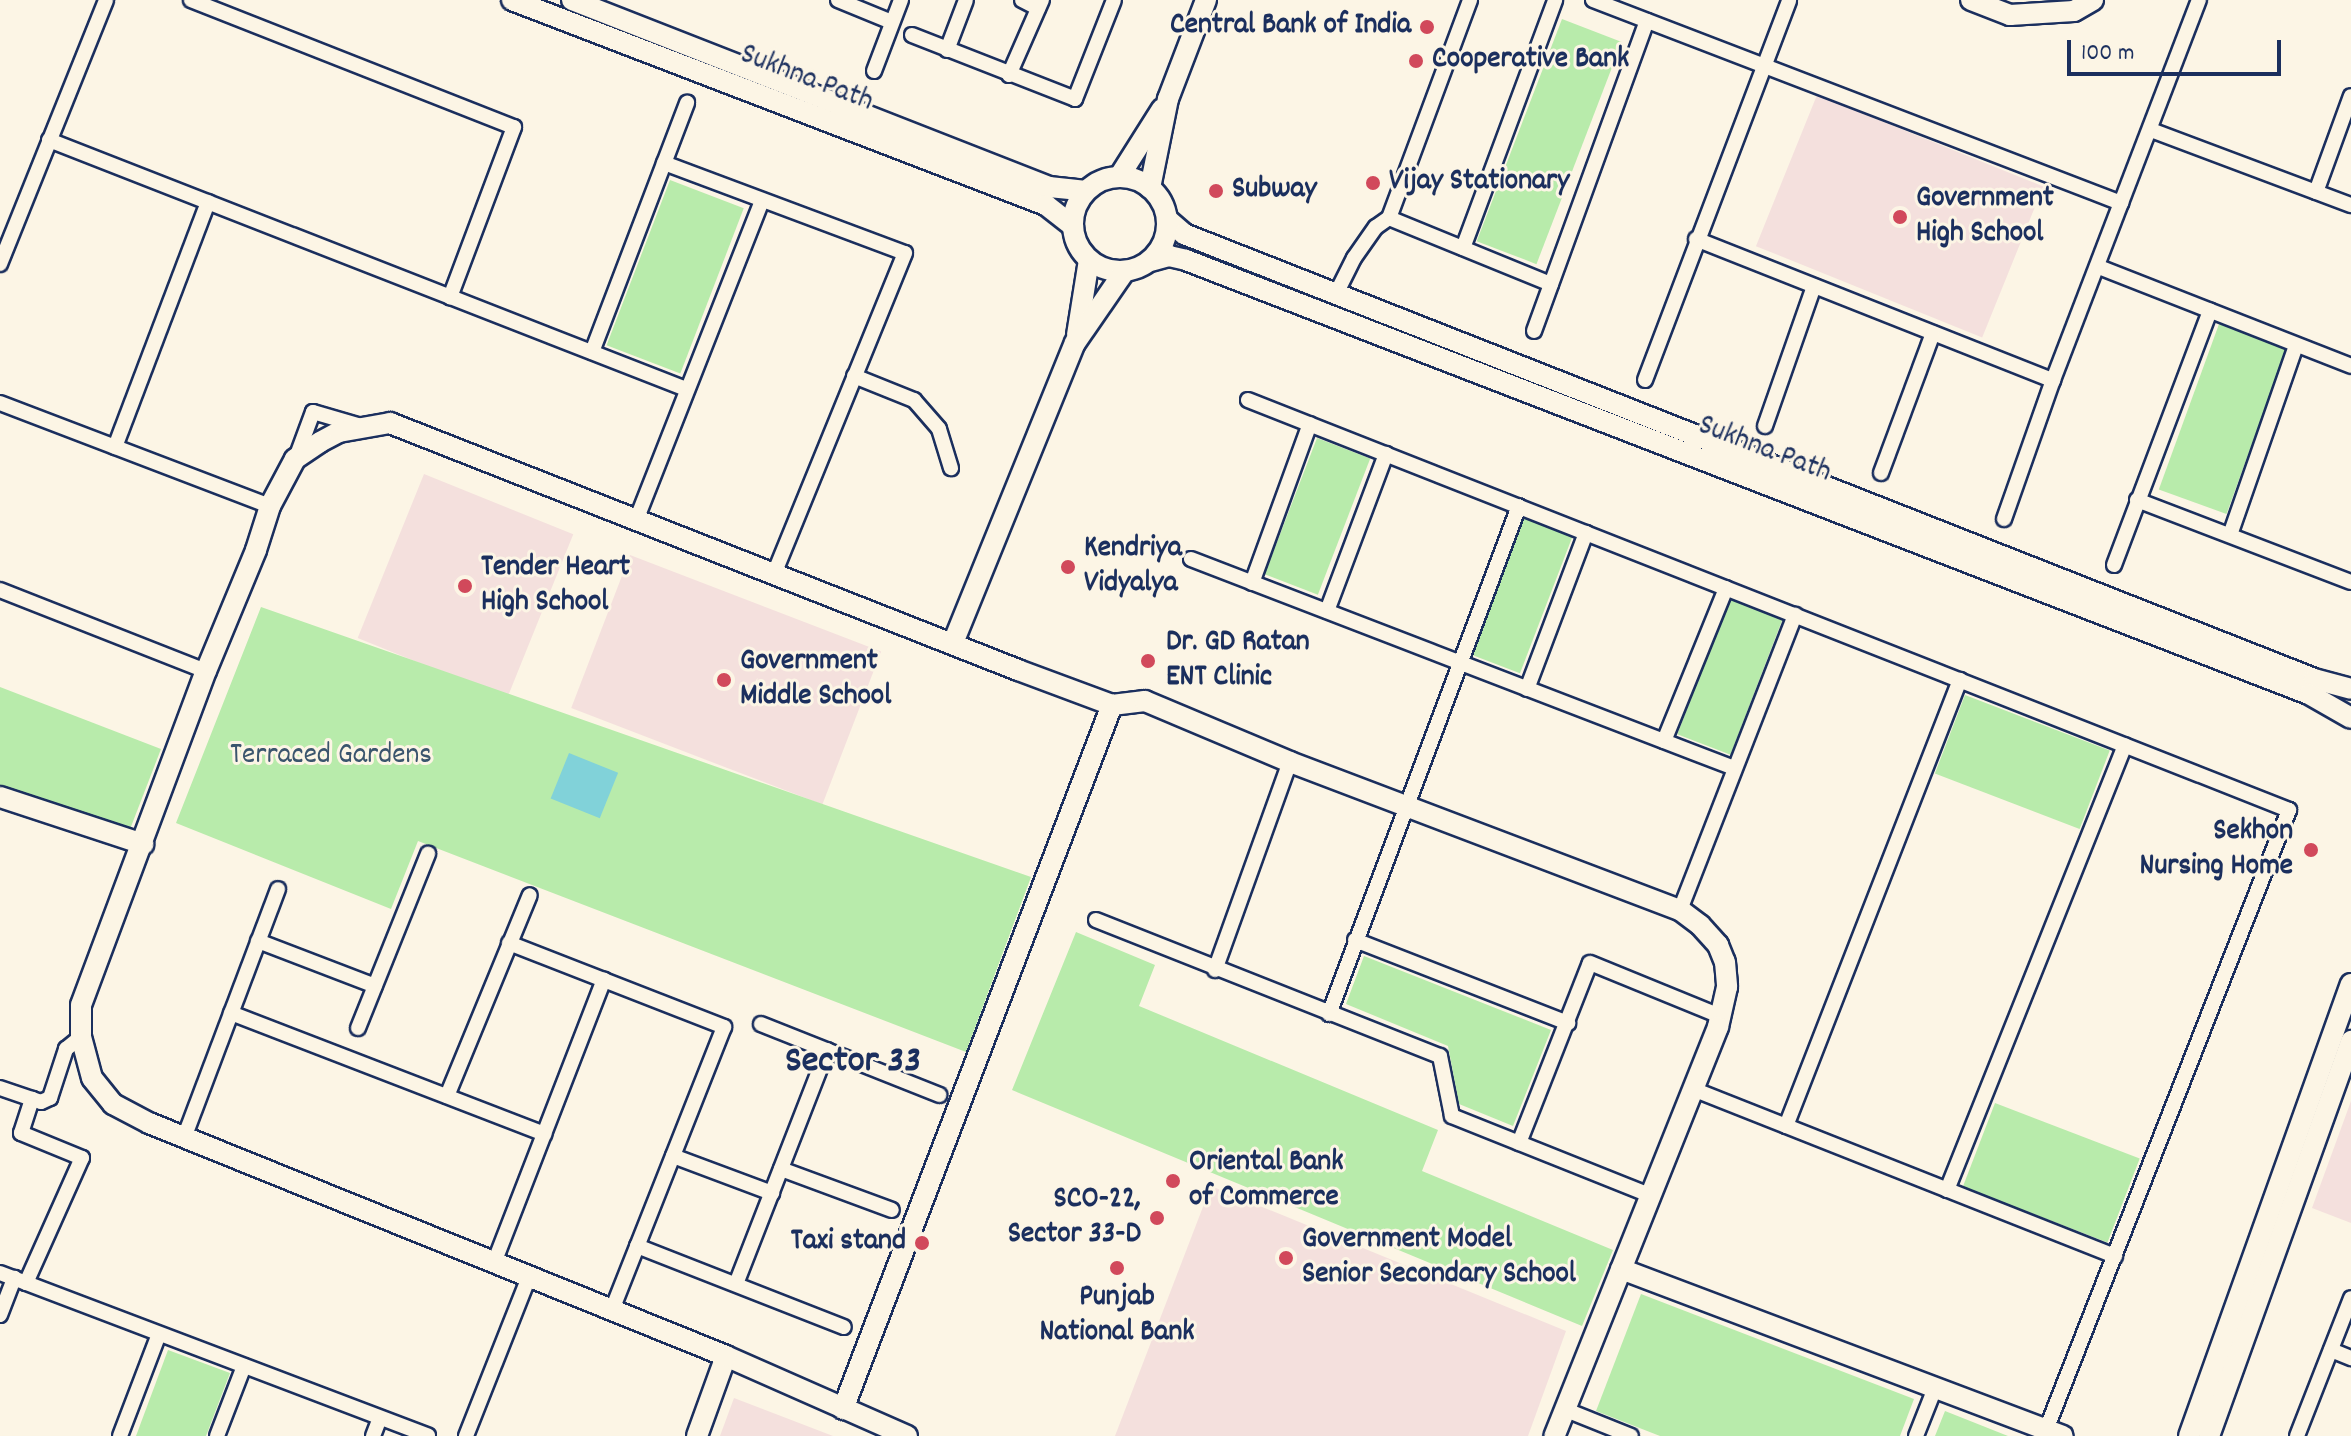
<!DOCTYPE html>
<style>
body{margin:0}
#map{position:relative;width:2351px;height:1436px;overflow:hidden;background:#fcf5e5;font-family:Dekko,sans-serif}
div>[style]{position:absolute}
.built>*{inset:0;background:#f4e0dd;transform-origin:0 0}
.green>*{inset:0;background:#b8ebab;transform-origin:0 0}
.water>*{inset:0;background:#81d2d9;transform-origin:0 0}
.roads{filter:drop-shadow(2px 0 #1b2f5e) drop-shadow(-2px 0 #1b2f5e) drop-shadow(0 2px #1b2f5e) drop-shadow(0 -2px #1b2f5e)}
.street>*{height:14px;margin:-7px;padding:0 7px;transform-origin:7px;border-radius:7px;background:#fcf5e5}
.secondary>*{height:20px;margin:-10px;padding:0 10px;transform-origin:10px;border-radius:10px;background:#fcf5e5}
.secondary>.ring{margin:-10px;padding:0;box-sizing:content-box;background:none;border:20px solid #fcf5e5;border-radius:50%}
.dots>*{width:22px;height:22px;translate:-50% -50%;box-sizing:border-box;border:4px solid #fcf5e5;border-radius:50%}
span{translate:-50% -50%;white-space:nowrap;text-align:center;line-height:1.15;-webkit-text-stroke:6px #fcf5e5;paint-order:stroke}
.poi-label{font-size:30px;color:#1b2f5e;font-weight:700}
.right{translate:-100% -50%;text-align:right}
.left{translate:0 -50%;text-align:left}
.street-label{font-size:30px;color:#1b2f5e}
.park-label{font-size:30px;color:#3a556d}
.district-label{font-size:38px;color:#1b2f5e;font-weight:700}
.scale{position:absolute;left:2067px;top:40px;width:214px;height:36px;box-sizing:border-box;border:4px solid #1b2f5e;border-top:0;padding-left:10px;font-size:24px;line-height:28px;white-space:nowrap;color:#1b2f5e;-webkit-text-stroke:6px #fcf5e5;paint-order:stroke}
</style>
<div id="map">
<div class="built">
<i style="left:1817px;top:95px;width:244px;height:163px;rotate:22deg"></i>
<i style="left:424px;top:474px;width:161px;height:177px;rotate:22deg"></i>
<i style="left:630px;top:555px;width:269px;height:164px;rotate:21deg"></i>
<i style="clip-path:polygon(2351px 1101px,2351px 1223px,2312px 1208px)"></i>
<i style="clip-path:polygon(1211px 1186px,1566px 1331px,1528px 1436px,1115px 1436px)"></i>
<i style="clip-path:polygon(734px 1398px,833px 1436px,720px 1436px)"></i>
</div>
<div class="green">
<i style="left:1562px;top:19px;width:64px;height:238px;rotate:21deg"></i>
<i style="left:670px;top:180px;width:79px;height:177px;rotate:21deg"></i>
<i style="left:2219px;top:324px;width:72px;height:176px;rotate:20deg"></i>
<i style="left:1317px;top:438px;width:57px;height:146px;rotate:21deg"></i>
<i style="left:1520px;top:517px;width:56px;height:146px;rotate:21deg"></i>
<i style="left:1730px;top:597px;width:57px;height:147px;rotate:21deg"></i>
<i style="clip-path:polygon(261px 607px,1031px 877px,966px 1052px,418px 841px,391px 909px,176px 823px)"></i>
<i style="clip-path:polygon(0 687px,161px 749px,127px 837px,0 787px)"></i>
<i style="left:1965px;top:695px;width:155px;height:84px;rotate:21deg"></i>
<i style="clip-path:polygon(1076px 932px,1155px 965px,1139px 1006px,1438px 1130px,1422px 1171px,1613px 1250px,1582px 1326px,1012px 1090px)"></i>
<i style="clip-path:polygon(1364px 956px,1551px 1030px,1513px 1126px,1459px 1104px,1448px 1046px,1346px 1004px)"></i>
<i style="left:1995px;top:1103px;width:155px;height:90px;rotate:21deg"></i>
<i style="clip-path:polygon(1641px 1294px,1914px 1399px,1900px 1436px,1660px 1436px,1596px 1411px)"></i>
<i style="clip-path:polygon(168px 1350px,230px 1373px,206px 1436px,136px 1436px)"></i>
<i style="clip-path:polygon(1945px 1411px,2008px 1436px,1935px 1436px)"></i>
</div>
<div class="water">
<i style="left:569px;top:753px;width:53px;height:49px;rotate:22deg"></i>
</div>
<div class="roads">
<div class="street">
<i style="left:191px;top:0;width:347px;rotate:21.5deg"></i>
<i style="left:514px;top:127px;width:182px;rotate:110.6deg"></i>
<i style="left:838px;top:0;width:58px;rotate:22.2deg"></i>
<i style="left:1022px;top:0;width:18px;rotate:27deg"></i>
<i style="left:1593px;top:0;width:566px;rotate:21.03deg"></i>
<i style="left:912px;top:35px;width:175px;rotate:21.4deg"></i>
<i style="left:1075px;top:99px;width:106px;rotate:-68.5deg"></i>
<i style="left:947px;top:50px;width:53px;rotate:-69.2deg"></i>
<i style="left:874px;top:71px;width:76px;rotate:-69.2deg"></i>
<i style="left:1009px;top:75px;width:82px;rotate:-66.3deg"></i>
<i style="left:2151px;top:130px;width:214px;rotate:20.6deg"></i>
<i style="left:49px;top:140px;width:684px;rotate:21.35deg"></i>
<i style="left:664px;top:163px;width:257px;rotate:20.5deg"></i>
<i style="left:905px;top:253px;width:344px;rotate:112.2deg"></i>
<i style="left:2316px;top:192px;width:102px;rotate:-70deg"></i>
<i style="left:1389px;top:218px;width:175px;rotate:22.2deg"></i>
<i style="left:1696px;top:239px;width:384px;rotate:21.6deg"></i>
<i style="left:1463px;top:248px;width:265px;rotate:-69.6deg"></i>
<i style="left:0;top:264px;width:284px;rotate:-68.1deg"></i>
<i style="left:2099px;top:267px;width:271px;rotate:21.4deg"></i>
<i style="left:1336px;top:294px;width:40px;rotate:-63.4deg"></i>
<i style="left:1354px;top:258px;width:38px;rotate:-55deg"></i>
<i style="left:1376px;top:227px;width:16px;rotate:-35deg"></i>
<i style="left:1389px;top:218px;width:233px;rotate:-69.6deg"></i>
<i style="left:1534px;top:331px;width:330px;rotate:-70deg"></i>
<i style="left:592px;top:352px;width:267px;rotate:-69.1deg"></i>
<i style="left:854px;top:376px;width:65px;rotate:21.8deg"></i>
<i style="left:914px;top:400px;width:38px;rotate:49deg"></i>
<i style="left:939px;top:429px;width:41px;rotate:72.9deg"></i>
<i style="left:1645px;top:380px;width:406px;rotate:-69.2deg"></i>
<i style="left:1248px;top:400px;width:1119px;rotate:21.5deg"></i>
<i style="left:2289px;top:810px;width:666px;rotate:111.4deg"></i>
<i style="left:0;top:403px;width:289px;rotate:20.9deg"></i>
<i style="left:1765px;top:426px;width:148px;rotate:-70.7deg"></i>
<i style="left:115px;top:447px;width:262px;rotate:-69.2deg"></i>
<i style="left:296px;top:458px;width:49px;rotate:-69.7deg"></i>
<i style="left:313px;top:412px;width:50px;rotate:16.3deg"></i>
<i style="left:1881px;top:473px;width:149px;rotate:-69.6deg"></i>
<i style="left:2137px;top:500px;width:229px;rotate:21deg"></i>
<i style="left:637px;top:518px;width:341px;rotate:-68.5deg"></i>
<i style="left:2004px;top:519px;width:147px;rotate:-70.6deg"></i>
<i style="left:2053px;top:380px;width:407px;rotate:-69deg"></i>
<i style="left:2230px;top:535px;width:201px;rotate:-70.8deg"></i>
<i style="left:1191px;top:559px;width:582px;rotate:21.05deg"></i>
<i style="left:2114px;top:565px;width:272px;rotate:-69.3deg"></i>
<i style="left:1252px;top:583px;width:169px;rotate:-70deg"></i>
<i style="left:0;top:590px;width:221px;rotate:21.5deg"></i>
<i style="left:1327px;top:611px;width:168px;rotate:-69.4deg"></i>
<i style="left:1527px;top:689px;width:167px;rotate:-69.3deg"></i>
<i style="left:1664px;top:741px;width:165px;rotate:-67.9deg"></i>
<i style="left:1680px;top:910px;width:317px;rotate:-68.7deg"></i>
<i style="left:1096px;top:920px;width:370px;rotate:21.6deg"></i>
<i style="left:1440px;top:1056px;width:61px;rotate:78.7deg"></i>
<i style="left:1452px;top:1116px;width:213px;rotate:21.8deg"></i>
<i style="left:1355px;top:940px;width:229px;rotate:21.3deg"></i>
<i style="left:258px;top:941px;width:125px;rotate:21deg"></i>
<i style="left:509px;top:943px;width:231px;rotate:21.3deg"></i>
<i style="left:724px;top:1027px;width:304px;rotate:111.6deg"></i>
<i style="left:1215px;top:970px;width:221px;rotate:-70.2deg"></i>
<i style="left:231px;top:1013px;width:336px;rotate:21.1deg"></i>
<i style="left:1329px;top:1014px;width:542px;rotate:-69.49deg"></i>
<i style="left:761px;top:1024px;width:192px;rotate:21.7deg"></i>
<i style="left:358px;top:1028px;width:188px;rotate:-68.1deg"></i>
<i style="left:0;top:1088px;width:43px;rotate:18.9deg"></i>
<i style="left:41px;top:1102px;width:10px;rotate:-24deg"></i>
<i style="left:50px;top:1098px;width:52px;rotate:-71.9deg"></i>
<i style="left:66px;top:1049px;width:19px;rotate:-39deg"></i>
<i style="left:1693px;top:1089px;width:454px;rotate:21.6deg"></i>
<i style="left:447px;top:1096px;width:217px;rotate:-67.6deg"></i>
<i style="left:1786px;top:1126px;width:479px;rotate:-68.7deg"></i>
<i style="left:184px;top:1138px;width:266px;rotate:-69.3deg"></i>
<i style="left:1519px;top:1143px;width:193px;rotate:-68.5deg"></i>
<i style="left:1590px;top:963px;width:140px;rotate:22.2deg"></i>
<i style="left:673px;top:1156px;width:106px;rotate:20.5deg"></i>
<i style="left:781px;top:1169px;width:118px;rotate:20.3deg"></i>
<i style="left:1947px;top:1190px;width:479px;rotate:-68.2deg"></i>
<i style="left:637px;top:1246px;width:222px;rotate:21.4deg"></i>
<i style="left:494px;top:1263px;width:304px;rotate:-68.8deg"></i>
<i style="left:0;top:1273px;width:458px;rotate:20.8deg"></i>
<i style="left:26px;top:1283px;width:137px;rotate:-65.9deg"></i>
<i style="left:82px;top:1158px;width:66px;rotate:-157.7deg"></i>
<i style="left:21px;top:1133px;width:36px;rotate:-72deg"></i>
<i style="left:736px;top:1284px;width:251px;rotate:-68.7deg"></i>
<i style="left:0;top:1315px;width:40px;rotate:-69deg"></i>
<i style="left:2331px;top:1350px;width:22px;rotate:22deg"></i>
<i style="left:1564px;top:1409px;width:72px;rotate:21.9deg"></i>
<i style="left:120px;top:1436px;width:109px;rotate:-69.1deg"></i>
<i style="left:217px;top:1436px;width:75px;rotate:-68.9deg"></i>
<i style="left:373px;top:1436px;width:19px;rotate:-69deg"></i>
<i style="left:466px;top:1436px;width:171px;rotate:-68.4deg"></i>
<i style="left:1916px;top:1436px;width:52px;rotate:-68.4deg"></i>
<i style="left:2297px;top:1436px;width:148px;rotate:-68.6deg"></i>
</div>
<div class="secondary">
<i style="left:512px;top:0;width:572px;rotate:21deg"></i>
<i style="left:1046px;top:205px;width:34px;rotate:38deg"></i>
<i style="left:572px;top:0;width:512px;rotate:21.41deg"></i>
<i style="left:1049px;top:187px;width:37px;rotate:6deg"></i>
<i style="left:1971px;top:0;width:42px;rotate:21deg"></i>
<i style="left:2010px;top:15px;width:64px;rotate:-3.6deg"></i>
<i style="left:2074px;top:11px;width:22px;rotate:-30deg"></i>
<i style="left:1119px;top:177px;width:80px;rotate:-57.7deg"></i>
<i class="ring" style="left:1073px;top:177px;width:74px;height:74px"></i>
<i style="left:1150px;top:188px;width:91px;rotate:-78.6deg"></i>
<i style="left:1168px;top:99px;width:106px;rotate:-69deg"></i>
<i style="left:1167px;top:219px;width:23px;rotate:41deg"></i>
<i style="left:1184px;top:234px;width:1214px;rotate:21.49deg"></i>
<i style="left:2314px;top:679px;width:38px;rotate:15deg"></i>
<i style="left:1151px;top:261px;width:19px;rotate:-16deg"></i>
<i style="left:1169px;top:256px;width:17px;rotate:13deg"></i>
<i style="left:1186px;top:260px;width:1204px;rotate:21.13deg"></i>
<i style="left:2309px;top:694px;width:48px;rotate:29.7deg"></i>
<i style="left:1077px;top:335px;width:76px;rotate:-80.9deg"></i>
<i style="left:953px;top:643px;width:324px;rotate:-67.9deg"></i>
<i style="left:1075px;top:343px;width:86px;rotate:-55.4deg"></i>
<i style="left:0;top:797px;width:151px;rotate:18.2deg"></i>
<i style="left:1621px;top:1269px;width:472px;rotate:20.7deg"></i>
<i style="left:843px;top:1409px;width:754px;rotate:-69.09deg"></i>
<i style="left:697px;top:1436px;width:85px;rotate:-70.1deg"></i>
<i style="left:907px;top:1436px;width:198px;rotate:-156.2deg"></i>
<i style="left:726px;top:1356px;width:622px;rotate:-158.01deg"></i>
<i style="left:149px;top:1123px;width:41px;rotate:-152.2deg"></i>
<i style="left:113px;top:1104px;width:33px;rotate:-129deg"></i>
<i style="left:92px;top:1078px;width:42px;rotate:-105deg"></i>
<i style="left:81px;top:1037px;width:32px;rotate:-90deg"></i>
<i style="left:81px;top:1005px;width:357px;rotate:-69.5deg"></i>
<i style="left:206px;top:671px;width:131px;rotate:-67.5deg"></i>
<i style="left:256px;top:550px;width:46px;rotate:-72.3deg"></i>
<i style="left:270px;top:506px;width:53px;rotate:-62deg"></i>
<i style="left:295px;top:459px;width:30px;rotate:-34deg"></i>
<i style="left:320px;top:442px;width:21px;rotate:-28deg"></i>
<i style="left:339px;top:432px;width:52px;rotate:-10deg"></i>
<i style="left:390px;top:423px;width:675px;rotate:21.47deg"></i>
<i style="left:1018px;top:670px;width:100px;rotate:20.4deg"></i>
<i style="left:1112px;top:705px;width:33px;rotate:-7deg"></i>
<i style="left:1145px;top:701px;width:157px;rotate:22.8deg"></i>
<i style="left:1290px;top:762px;width:417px;rotate:20.8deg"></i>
<i style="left:1680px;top:910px;width:25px;rotate:37deg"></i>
<i style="left:1700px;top:925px;width:27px;rotate:48deg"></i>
<i style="left:1718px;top:945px;width:18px;rotate:68deg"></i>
<i style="left:1725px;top:962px;width:25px;rotate:85deg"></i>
<i style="left:1727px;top:987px;width:41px;rotate:102.7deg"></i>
<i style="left:1718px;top:1027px;width:441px;rotate:111.8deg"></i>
<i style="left:2189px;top:1436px;width:480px;rotate:-70.3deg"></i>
<i style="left:2209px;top:1436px;width:420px;rotate:-70.2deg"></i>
</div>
</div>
<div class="dots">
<i style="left:1427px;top:27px;background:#d1495b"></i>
<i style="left:1416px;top:61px;background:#d1495b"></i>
<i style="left:1373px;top:183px;background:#d1495b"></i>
<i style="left:1216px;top:191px;background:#d1495b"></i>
<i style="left:1900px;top:217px;background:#d1495b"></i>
<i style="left:1068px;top:567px;background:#d1495b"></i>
<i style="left:465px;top:586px;background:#d1495b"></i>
<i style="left:1148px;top:661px;background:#d1495b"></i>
<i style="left:724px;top:680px;background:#d1495b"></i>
<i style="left:2311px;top:850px;background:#d1495b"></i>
<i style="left:1173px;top:1181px;background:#d1495b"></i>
<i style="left:1157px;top:1218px;background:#d1495b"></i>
<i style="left:922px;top:1243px;background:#d1495b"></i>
<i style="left:1286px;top:1258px;background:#d1495b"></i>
<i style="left:1117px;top:1268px;background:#d1495b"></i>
</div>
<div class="poi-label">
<span class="right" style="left:1411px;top:27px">Central Bank of India</span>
<span class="left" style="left:1432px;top:61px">Cooperative Bank</span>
<span class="left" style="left:1389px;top:183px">Vijay Stationary</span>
<span class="left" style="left:1232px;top:191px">Subway</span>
<span class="left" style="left:1916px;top:217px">Government<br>High School</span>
<span class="left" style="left:1084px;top:567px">Kendriya<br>Vidyalya</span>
<span class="left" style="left:481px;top:586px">Tender Heart<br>High School</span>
<span class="left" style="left:1166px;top:661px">Dr. GD Ratan<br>ENT Clinic</span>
<span class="left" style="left:740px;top:680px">Government<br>Middle School</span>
<span class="right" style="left:2293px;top:850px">Sekhon<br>Nursing Home</span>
<span class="left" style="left:1189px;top:1181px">Oriental Bank<br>of Commerce</span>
<span class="right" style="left:1141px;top:1218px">SCO-22,<br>Sector 33-D</span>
<span class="left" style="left:1302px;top:1258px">Government Model<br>Senior Secondary School</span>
<span class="right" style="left:906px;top:1243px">Taxi stand</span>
<span style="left:1117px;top:1316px">Punjab<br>National Bank</span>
</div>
<div class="street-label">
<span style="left:806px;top:80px;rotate:21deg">Sukhna Path</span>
<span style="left:1764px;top:451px;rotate:21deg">Sukhna Path</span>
</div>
<div class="park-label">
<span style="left:331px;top:757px">Terraced Gardens</span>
</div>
<div class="district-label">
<span style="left:853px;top:1063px">Sector 33</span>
</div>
<div class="scale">100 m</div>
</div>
